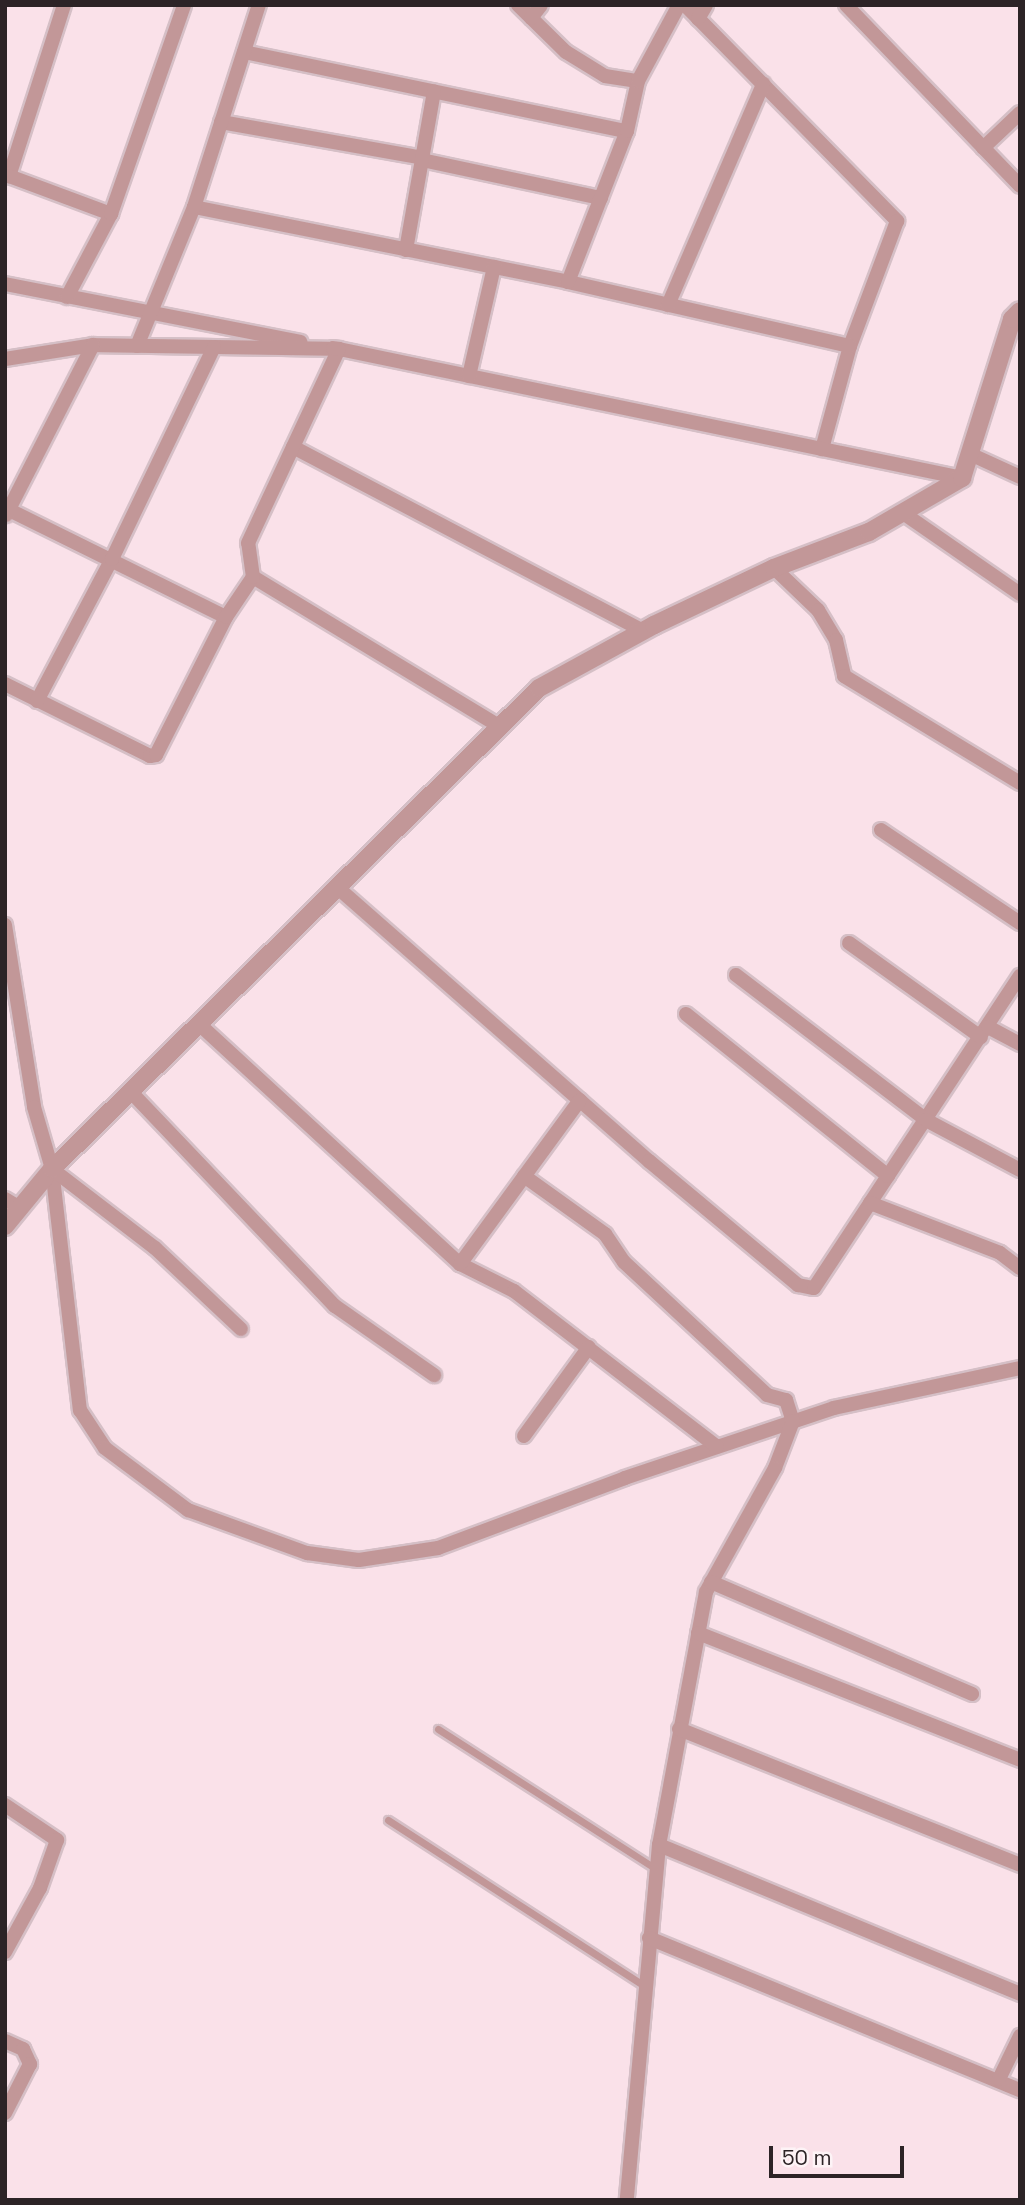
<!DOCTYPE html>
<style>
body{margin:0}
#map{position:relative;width:1025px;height:2205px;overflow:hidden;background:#fae1e9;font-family:"Space Grotesk",sans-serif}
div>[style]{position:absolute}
.roads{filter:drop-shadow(2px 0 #d5bfc6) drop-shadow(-2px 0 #d5bfc6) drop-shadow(0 2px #d5bfc6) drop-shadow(0 -2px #d5bfc6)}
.service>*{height:7px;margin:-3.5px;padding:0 3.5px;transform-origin:3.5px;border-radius:3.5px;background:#c29798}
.minor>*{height:14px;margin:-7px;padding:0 7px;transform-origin:7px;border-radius:7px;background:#c29798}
.tertiary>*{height:18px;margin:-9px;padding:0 9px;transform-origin:9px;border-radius:9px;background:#c29798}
span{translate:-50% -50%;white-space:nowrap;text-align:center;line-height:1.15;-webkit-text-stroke:5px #fdf3f6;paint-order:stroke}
.frame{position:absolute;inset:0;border:7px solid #2c2326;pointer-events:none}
.scale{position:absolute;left:769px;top:2146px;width:135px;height:32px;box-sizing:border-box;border:4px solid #2c2326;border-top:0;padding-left:9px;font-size:21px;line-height:24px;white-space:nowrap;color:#2c2326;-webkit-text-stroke:5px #fdf3f6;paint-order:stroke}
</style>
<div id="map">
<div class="roads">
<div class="service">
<i style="left:438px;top:1729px;width:259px;rotate:32.7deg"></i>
<i style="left:388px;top:1820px;width:306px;rotate:32.9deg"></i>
</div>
<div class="minor">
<i style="left:64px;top:5px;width:180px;rotate:107.8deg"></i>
<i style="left:9px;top:176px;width:109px;rotate:20.4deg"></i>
<i style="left:518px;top:5px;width:67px;rotate:44.4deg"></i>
<i style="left:566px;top:52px;width:46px;rotate:31.6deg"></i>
<i style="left:605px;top:76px;width:33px;rotate:9deg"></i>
<i style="left:685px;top:5px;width:303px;rotate:45.5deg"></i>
<i style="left:897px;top:221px;width:134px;rotate:110.6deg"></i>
<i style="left:850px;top:346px;width:107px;rotate:105.2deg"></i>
<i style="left:846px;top:5px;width:251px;rotate:46.1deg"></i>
<i style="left:531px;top:18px;width:16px;rotate:-52deg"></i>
<i style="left:698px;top:19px;width:16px;rotate:-60deg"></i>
<i style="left:244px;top:52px;width:391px;rotate:11.7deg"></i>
<i style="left:221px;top:122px;width:205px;rotate:10.1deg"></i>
<i style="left:983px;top:148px;width:51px;rotate:-43.4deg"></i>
<i style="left:422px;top:160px;width:183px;rotate:12deg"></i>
<i style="left:194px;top:207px;width:381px;rotate:11.3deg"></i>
<i style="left:568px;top:282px;width:289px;rotate:12.8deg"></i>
<i style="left:406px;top:250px;width:161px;rotate:-80deg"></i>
<i style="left:568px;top:282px;width:162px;rotate:-68.7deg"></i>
<i style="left:627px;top:131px;width:51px;rotate:-77.6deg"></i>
<i style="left:638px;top:81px;width:86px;rotate:-61.7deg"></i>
<i style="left:5px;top:284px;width:301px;rotate:11.1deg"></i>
<i style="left:67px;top:297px;width:94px;rotate:-62.1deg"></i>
<i style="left:111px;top:214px;width:221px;rotate:-70.7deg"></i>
<i style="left:668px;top:305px;width:241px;rotate:-66.7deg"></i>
<i style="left:137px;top:346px;width:150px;rotate:-67.7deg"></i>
<i style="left:194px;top:207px;width:212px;rotate:-72.2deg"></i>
<i style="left:5px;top:359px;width:89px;rotate:-9deg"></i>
<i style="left:93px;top:345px;width:246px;rotate:0.9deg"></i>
<i style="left:339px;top:349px;width:636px;rotate:11.7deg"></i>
<i style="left:469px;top:376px;width:112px;rotate:-77.1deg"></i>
<i style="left:293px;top:447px;width:396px;rotate:27.7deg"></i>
<i style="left:970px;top:454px;width:55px;rotate:24.7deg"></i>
<i style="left:5px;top:508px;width:246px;rotate:26.3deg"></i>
<i style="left:903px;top:513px;width:142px;rotate:34.7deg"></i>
<i style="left:6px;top:515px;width:191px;rotate:-62.9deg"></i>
<i style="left:774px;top:568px;width:61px;rotate:43.7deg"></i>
<i style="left:818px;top:610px;width:35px;rotate:59deg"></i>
<i style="left:836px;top:640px;width:37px;rotate:77deg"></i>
<i style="left:844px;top:676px;width:206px;rotate:31.3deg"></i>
<i style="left:253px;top:577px;width:288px;rotate:31.2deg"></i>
<i style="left:5px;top:684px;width:162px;rotate:26.4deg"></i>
<i style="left:150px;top:756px;width:6px;rotate:-9deg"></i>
<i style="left:156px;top:755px;width:155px;rotate:-63.1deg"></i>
<i style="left:226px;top:617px;width:48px;rotate:-56deg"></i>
<i style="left:253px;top:577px;width:34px;rotate:-98deg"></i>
<i style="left:248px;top:543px;width:214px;rotate:-64.9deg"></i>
<i style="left:339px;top:349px;width:6px;rotate:-171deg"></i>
<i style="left:37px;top:701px;width:161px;rotate:-62.2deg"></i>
<i style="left:112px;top:559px;width:235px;rotate:-64.3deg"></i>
<i style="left:881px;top:830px;width:167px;rotate:33.8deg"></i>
<i style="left:338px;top:888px;width:414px;rotate:41.3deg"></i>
<i style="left:649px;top:1161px;width:194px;rotate:39.8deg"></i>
<i style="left:798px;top:1285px;width:16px;rotate:11deg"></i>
<i style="left:814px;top:1288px;width:374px;rotate:-56.6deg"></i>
<i style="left:5px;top:925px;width:184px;rotate:80.9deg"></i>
<i style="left:34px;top:1107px;width:65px;rotate:73.8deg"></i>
<i style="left:52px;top:1169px;width:243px;rotate:83.4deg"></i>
<i style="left:80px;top:1410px;width:45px;rotate:56.7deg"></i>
<i style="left:105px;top:1448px;width:104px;rotate:36.8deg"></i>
<i style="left:188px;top:1510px;width:127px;rotate:19.9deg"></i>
<i style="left:307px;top:1553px;width:52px;rotate:7.7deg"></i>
<i style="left:359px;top:1560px;width:80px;rotate:-8.6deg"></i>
<i style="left:438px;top:1548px;width:200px;rotate:-20.5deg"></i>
<i style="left:625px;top:1478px;width:220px;rotate:-18.5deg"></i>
<i style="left:834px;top:1408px;width:190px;rotate:-12.1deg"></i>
<i style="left:849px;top:943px;width:162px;rotate:35.5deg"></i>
<i style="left:736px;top:975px;width:239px;rotate:37.3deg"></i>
<i style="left:926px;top:1120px;width:106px;rotate:28deg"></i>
<i style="left:686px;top:1014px;width:259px;rotate:38.7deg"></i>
<i style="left:199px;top:1024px;width:355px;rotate:42.6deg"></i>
<i style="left:460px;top:1264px;width:60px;rotate:26.6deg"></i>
<i style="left:514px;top:1291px;width:256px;rotate:37.5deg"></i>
<i style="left:988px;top:1027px;width:36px;rotate:28deg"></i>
<i style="left:131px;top:1092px;width:296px;rotate:46.4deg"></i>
<i style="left:335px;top:1306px;width:121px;rotate:34.9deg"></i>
<i style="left:52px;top:1169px;width:130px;rotate:37.5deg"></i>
<i style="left:155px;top:1248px;width:118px;rotate:43.3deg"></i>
<i style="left:524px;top:1176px;width:100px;rotate:35.6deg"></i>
<i style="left:605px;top:1234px;width:34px;rotate:56deg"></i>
<i style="left:624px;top:1262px;width:195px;rotate:42.9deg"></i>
<i style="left:767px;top:1395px;width:20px;rotate:15deg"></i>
<i style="left:786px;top:1400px;width:22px;rotate:72deg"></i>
<i style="left:793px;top:1421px;width:50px;rotate:111deg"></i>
<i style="left:775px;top:1468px;width:142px;rotate:119.1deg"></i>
<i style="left:706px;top:1592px;width:257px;rotate:100.5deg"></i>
<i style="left:659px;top:1845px;width:356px;rotate:95.2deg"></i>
<i style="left:5px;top:1199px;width:17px;rotate:31deg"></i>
<i style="left:870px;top:1203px;width:139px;rotate:21deg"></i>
<i style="left:1000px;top:1253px;width:25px;rotate:37deg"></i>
<i style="left:460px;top:1264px;width:203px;rotate:-53.8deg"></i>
<i style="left:524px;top:1436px;width:110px;rotate:-53.9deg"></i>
<i style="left:711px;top:1582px;width:284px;rotate:23.2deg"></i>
<i style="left:698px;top:1633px;width:346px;rotate:21.5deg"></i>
<i style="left:679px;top:1729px;width:367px;rotate:21.7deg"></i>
<i style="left:5px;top:1805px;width:63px;rotate:33.9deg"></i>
<i style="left:57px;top:1840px;width:51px;rotate:109.5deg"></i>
<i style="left:40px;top:1888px;width:73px;rotate:118.7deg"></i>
<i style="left:659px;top:1845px;width:391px;rotate:22.4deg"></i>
<i style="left:649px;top:1938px;width:401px;rotate:22.3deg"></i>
<i style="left:5px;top:2041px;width:20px;rotate:24deg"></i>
<i style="left:23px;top:2049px;width:17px;rotate:65deg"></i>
<i style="left:30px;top:2064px;width:55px;rotate:117deg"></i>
<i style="left:999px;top:2079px;width:48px;rotate:-64deg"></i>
</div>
<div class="tertiary">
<i style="left:5px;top:1226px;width:74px;rotate:-50.5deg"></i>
<i style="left:52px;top:1169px;width:684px;rotate:-44.64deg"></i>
<i style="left:539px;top:688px;width:131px;rotate:-28.7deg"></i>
<i style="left:654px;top:625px;width:133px;rotate:-25.4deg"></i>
<i style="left:774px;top:568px;width:102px;rotate:-20.8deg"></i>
<i style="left:869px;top:532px;width:108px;rotate:-30.1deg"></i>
<i style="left:962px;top:478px;width:167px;rotate:-72.5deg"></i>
<i style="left:1012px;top:319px;width:11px;rotate:-45deg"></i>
</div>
</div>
<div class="frame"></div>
<div class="scale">50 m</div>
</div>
